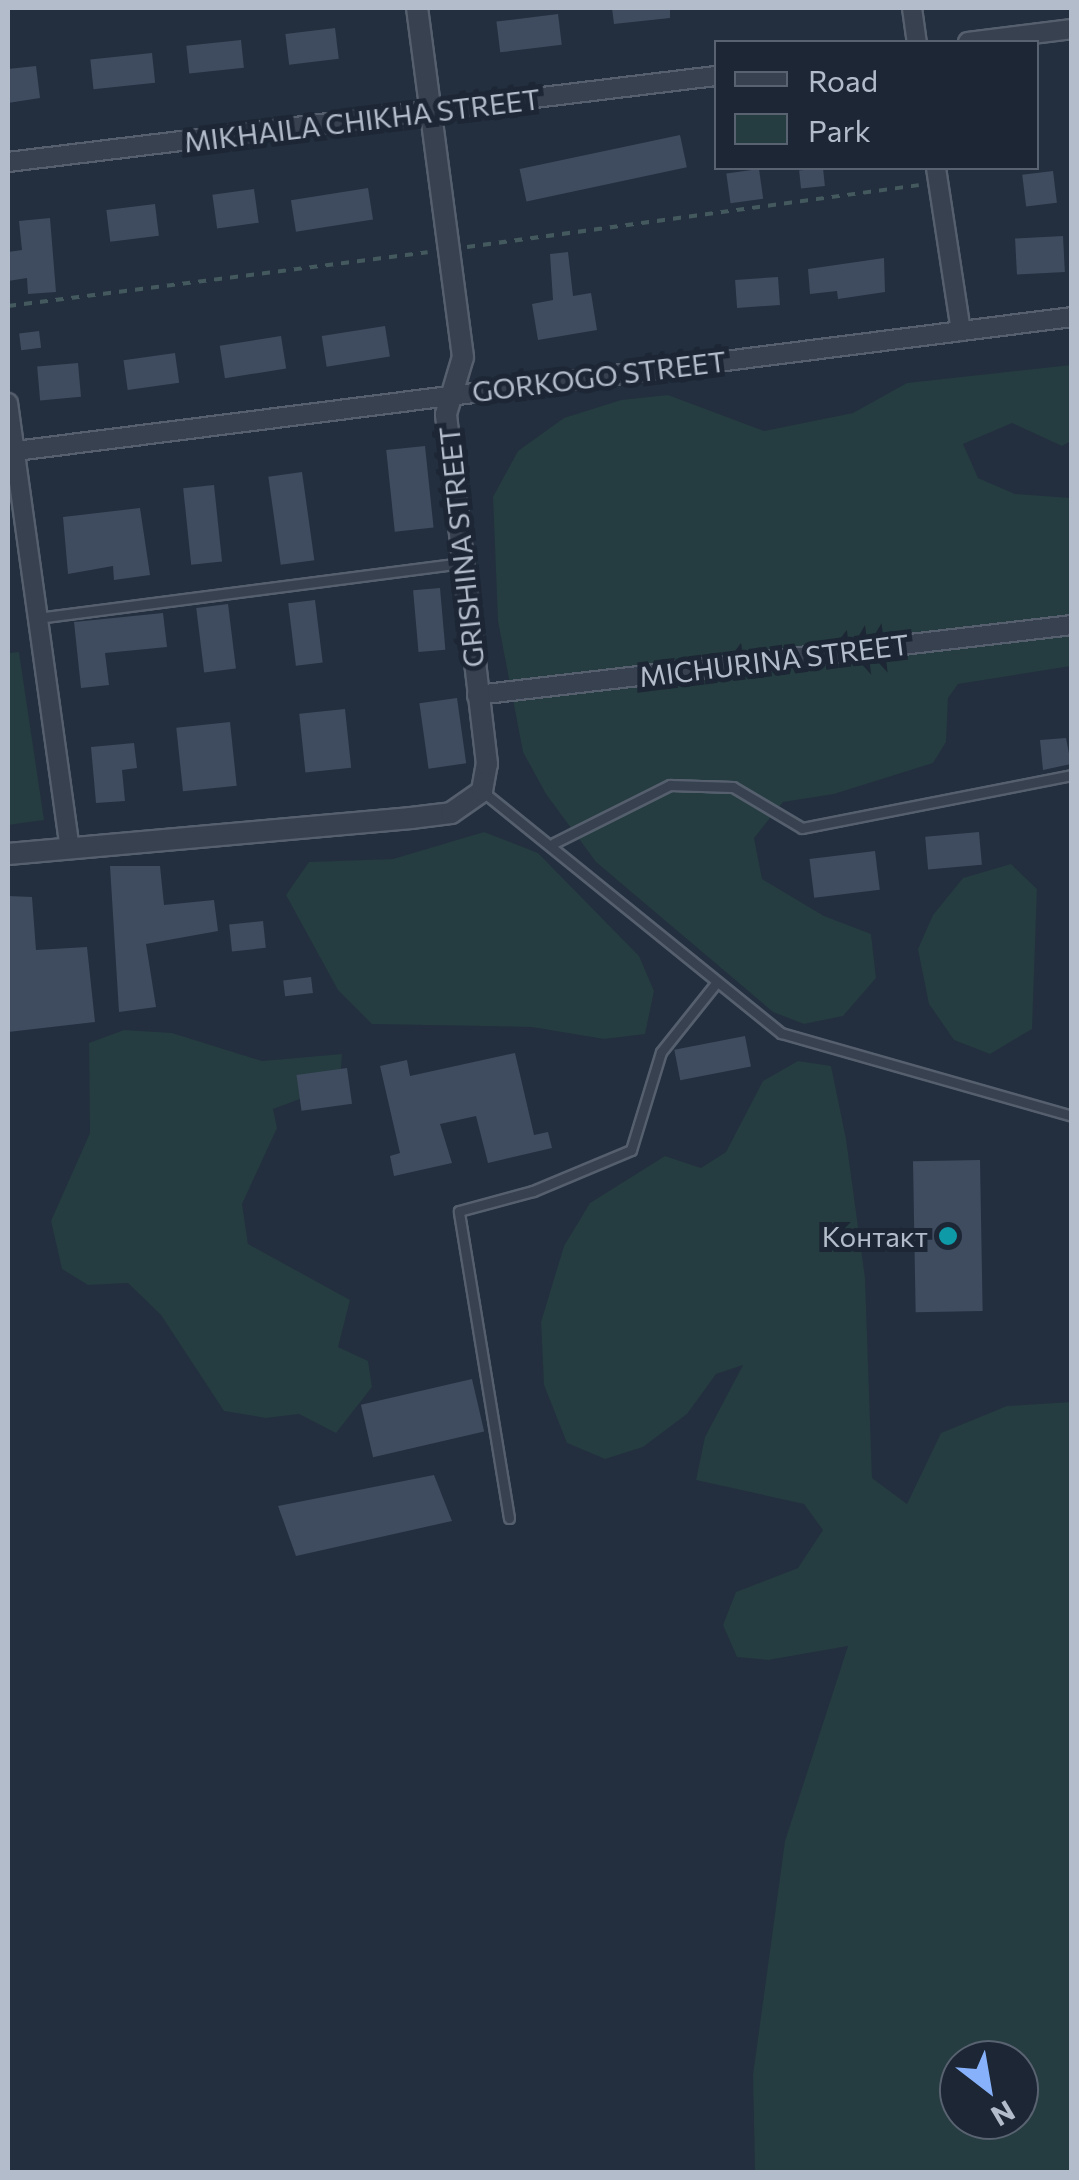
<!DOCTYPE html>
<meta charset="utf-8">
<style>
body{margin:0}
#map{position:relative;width:1079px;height:2180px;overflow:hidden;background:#232f3f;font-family:Commissioner,sans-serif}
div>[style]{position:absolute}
.green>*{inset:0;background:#253c40}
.building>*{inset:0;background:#3f4c5f;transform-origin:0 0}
.path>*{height:4px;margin-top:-2px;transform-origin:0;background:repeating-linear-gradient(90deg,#43595d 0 8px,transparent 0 16px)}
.roads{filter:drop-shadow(2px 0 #555f6d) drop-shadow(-2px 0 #555f6d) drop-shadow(0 2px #555f6d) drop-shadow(0 -2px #555f6d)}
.service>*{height:9px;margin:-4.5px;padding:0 4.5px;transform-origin:4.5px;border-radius:4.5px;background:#37414f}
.minor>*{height:18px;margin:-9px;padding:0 9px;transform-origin:9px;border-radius:9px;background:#37414f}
.tertiary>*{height:20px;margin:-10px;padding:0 10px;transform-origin:10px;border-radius:10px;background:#37414f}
.dots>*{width:28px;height:28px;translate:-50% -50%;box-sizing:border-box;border:5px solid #1c2634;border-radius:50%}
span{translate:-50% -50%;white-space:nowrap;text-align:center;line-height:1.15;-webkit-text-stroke:10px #1c2634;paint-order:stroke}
.street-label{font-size:28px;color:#b3bcca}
.poi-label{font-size:28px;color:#b3bcca}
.right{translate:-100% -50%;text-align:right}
.frame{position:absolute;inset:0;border:10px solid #b3bcca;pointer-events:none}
.legend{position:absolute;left:714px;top:40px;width:325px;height:130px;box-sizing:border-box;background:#1c2634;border:2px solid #586270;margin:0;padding:12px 18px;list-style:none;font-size:30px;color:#b3bcca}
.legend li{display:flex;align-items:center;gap:20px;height:50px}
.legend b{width:50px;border:2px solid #586270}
.north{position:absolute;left:939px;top:2040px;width:100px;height:100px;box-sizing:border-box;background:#1c2634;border:2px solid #586270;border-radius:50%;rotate:149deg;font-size:28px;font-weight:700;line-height:40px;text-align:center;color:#b3bcca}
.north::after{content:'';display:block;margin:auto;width:35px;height:45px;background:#87b2fb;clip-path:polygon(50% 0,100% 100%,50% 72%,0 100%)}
</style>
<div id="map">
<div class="green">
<i style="clip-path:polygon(1071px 365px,1071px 441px,1062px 446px,1012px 423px,963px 444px,978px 478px,1015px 494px,1071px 498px,1071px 666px,958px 684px,948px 698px,946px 742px,933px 763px,834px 794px,783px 802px,754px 838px,762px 879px,824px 916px,871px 934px,876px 978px,843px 1016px,804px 1024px,773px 1012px,596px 862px,546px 794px,523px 752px,498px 621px,493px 497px,518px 451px,564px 418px,621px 400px,668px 395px,764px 431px,853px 413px,907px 383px)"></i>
<i style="clip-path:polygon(19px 652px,44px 820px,8px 825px,8px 653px)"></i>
<i style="clip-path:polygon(484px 832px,538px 853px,639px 956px,654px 991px,645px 1034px,604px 1039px,532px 1027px,372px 1024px,338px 990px,286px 895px,309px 862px,393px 859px)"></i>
<i style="clip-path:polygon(1011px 864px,1037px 889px,1032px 1029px,990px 1054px,954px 1040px,929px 1004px,918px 949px,933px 915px,963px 878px)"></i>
<i style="clip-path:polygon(124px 1030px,172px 1033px,262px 1061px,342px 1054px,340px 1084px,273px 1109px,277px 1128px,242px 1204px,248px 1244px,350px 1300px,338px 1347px,368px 1361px,372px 1387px,336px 1433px,299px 1414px,266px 1418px,224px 1411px,161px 1315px,128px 1283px,88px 1285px,62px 1269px,51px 1221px,90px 1133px,89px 1043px)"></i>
<i style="clip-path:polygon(evenodd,798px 1061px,831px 1066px,846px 1139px,865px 1278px,872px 1478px,907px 1504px,941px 1433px,1007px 1406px,1071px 1402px,1071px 2172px,755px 2172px,753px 2075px,785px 1841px,848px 1646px,768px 1660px,737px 1657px,723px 1625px,736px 1592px,798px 1568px,823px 1530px,804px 1504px,696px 1480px,705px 1437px,743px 1365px,716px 1374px,687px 1414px,643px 1447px,605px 1459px,567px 1443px,544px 1385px,541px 1322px,564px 1246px,590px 1203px,665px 1156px,701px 1168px,726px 1152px,763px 1081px,798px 1061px,1019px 2060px,1019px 2120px,959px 2120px,959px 2060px,1019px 2060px)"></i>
</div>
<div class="building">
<i style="clip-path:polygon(612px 8px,670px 8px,670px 18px,614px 24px)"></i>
<i style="left:558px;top:14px;width:31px;height:62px;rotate:83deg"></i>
<i style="left:335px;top:28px;width:31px;height:50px;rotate:83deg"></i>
<i style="left:241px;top:40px;width:28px;height:55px;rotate:84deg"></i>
<i style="left:152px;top:53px;width:30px;height:62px;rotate:84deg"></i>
<i style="clip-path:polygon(36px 66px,40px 98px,8px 103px,8px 69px)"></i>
<i style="left:680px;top:135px;width:33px;height:164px;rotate:78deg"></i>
<i style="left:823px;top:168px;width:18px;height:24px;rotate:84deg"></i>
<i style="left:759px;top:169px;width:30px;height:33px;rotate:82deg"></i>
<i style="left:1053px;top:171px;width:32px;height:31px;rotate:83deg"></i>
<i style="left:368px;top:188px;width:32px;height:78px;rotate:81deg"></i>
<i style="left:254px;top:189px;width:34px;height:42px;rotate:82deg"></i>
<i style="left:155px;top:204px;width:32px;height:49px;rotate:83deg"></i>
<i style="clip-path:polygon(50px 218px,56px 292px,28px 294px,27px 278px,8px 281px,8px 252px,22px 250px,19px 221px)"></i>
<i style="left:1063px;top:236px;width:36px;height:48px;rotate:87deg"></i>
<i style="clip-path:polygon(568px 252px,573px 296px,591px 293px,597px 330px,538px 340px,532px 304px,553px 300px,550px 254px)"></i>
<i style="clip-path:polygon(884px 258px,885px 292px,838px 299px,837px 291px,810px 294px,808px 269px)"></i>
<i style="left:778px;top:277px;width:28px;height:43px;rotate:86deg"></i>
<i style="left:385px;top:326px;width:31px;height:64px;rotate:81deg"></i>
<i style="left:39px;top:331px;width:17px;height:20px;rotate:83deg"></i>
<i style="left:281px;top:336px;width:33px;height:62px;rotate:81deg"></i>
<i style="left:175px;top:353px;width:30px;height:52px;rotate:82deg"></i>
<i style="left:78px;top:363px;width:34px;height:41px;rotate:85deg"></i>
<i style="left:425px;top:446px;width:82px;height:39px;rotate:84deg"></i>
<i style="left:302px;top:472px;width:89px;height:34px;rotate:82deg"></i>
<i style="left:214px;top:485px;width:77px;height:31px;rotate:84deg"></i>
<i style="clip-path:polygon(140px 508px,150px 575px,114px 580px,113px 566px,68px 574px,63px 517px)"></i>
<i style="left:440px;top:588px;width:62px;height:27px;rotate:85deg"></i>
<i style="left:315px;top:600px;width:63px;height:27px;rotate:83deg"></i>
<i style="left:228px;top:604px;width:65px;height:32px;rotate:83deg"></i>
<i style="clip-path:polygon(163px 613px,167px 647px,105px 653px,109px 685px,81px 688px,74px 622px)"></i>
<i style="left:457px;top:698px;width:66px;height:38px;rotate:82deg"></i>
<i style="left:345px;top:709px;width:59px;height:46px;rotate:84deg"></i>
<i style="left:230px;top:722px;width:64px;height:54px;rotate:84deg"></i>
<i style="clip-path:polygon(1066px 738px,1071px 764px,1043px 770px,1040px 740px)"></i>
<i style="clip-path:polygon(134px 743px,137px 768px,122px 770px,125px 801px,96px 803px,91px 747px)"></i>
<i style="left:979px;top:832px;width:33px;height:54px;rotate:85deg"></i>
<i style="left:875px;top:851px;width:39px;height:66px;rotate:83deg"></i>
<i style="clip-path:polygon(110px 866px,160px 866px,164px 905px,214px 900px,218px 931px,146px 944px,156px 1007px,119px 1012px)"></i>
<i style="clip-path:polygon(8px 896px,32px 897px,36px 950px,87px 947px,95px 1022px,8px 1032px)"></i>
<i style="left:263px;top:921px;width:27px;height:34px;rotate:84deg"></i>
<i style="left:311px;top:977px;width:16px;height:28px;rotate:83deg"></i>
<i style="left:745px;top:1036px;width:31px;height:72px;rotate:79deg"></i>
<i style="clip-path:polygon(515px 1053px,534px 1135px,548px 1132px,552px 1148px,488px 1163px,476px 1116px,440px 1124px,452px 1163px,394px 1176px,390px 1156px,400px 1153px,380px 1066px,407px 1060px,410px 1076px)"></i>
<i style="left:347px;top:1068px;width:36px;height:51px;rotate:82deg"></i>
<i style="left:980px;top:1160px;width:151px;height:67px;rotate:89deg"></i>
<i style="left:472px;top:1379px;width:54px;height:114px;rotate:77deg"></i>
<i style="clip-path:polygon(434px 1475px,452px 1521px,296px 1556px,278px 1506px)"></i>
</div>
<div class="path">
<i style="left:467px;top:247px;width:456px;rotate:-7.8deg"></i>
<i style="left:8px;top:306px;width:423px;rotate:-7.3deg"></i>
</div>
<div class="roads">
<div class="service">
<i style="left:38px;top:618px;width:427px;rotate:-7.4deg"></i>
<i style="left:482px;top:791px;width:385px;rotate:39deg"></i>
<i style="left:781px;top:1033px;width:303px;rotate:15.9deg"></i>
<i style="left:554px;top:843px;width:130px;rotate:-26.6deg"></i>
<i style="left:670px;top:785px;width:63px;rotate:1.8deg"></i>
<i style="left:733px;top:787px;width:80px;rotate:30.7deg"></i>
<i style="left:802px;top:828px;width:275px;rotate:-11.1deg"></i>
<i style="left:509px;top:1518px;width:311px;rotate:-99.3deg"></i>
<i style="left:459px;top:1211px;width:77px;rotate:-15.1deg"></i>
<i style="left:533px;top:1191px;width:106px;rotate:-22.7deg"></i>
<i style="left:631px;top:1150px;width:102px;rotate:-73deg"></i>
<i style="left:661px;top:1052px;width:88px;rotate:-51.4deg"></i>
</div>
<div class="minor">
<i style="left:912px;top:8px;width:34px;rotate:82deg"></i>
<i style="left:968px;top:42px;width:105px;rotate:-7.1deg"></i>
<i style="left:8px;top:162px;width:713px;rotate:-6.93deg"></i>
<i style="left:936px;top:168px;width:165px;rotate:81.3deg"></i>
<i style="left:8px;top:403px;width:450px;rotate:82.1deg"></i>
<i style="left:8px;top:452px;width:1073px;rotate:-7.23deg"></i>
<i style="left:477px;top:695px;width:599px;rotate:-6.71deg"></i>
</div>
<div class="tertiary">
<i style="left:8px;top:854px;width:405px;rotate:-5.1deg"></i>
<i style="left:411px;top:818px;width:40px;rotate:-7.1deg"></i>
<i style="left:451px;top:813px;width:38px;rotate:-35deg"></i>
<i style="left:482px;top:791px;width:27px;rotate:-80deg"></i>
<i style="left:487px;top:764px;width:352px;rotate:-96.7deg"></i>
<i style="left:446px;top:414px;width:59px;rotate:-73.4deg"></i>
<i style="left:463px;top:357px;width:352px;rotate:-97.5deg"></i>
</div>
</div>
<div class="dots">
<i style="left:948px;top:1236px;background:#0f9aa8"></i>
</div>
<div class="street-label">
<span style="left:362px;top:120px;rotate:-7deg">MIKHAILA CHIKHA STREET</span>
<span style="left:599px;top:376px;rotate:-7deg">GORKOGO STREET</span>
<span style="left:461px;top:547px;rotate:-96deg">GRISHINA STREET</span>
<span style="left:774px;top:660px;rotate:-7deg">MICHURINA STREET</span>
</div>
<div class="poi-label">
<span class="right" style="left:928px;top:1236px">Контакт</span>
</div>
<div class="frame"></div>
<ul class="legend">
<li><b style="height:12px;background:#37414f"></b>Road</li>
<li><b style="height:28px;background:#253c40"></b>Park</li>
</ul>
<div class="north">N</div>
</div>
